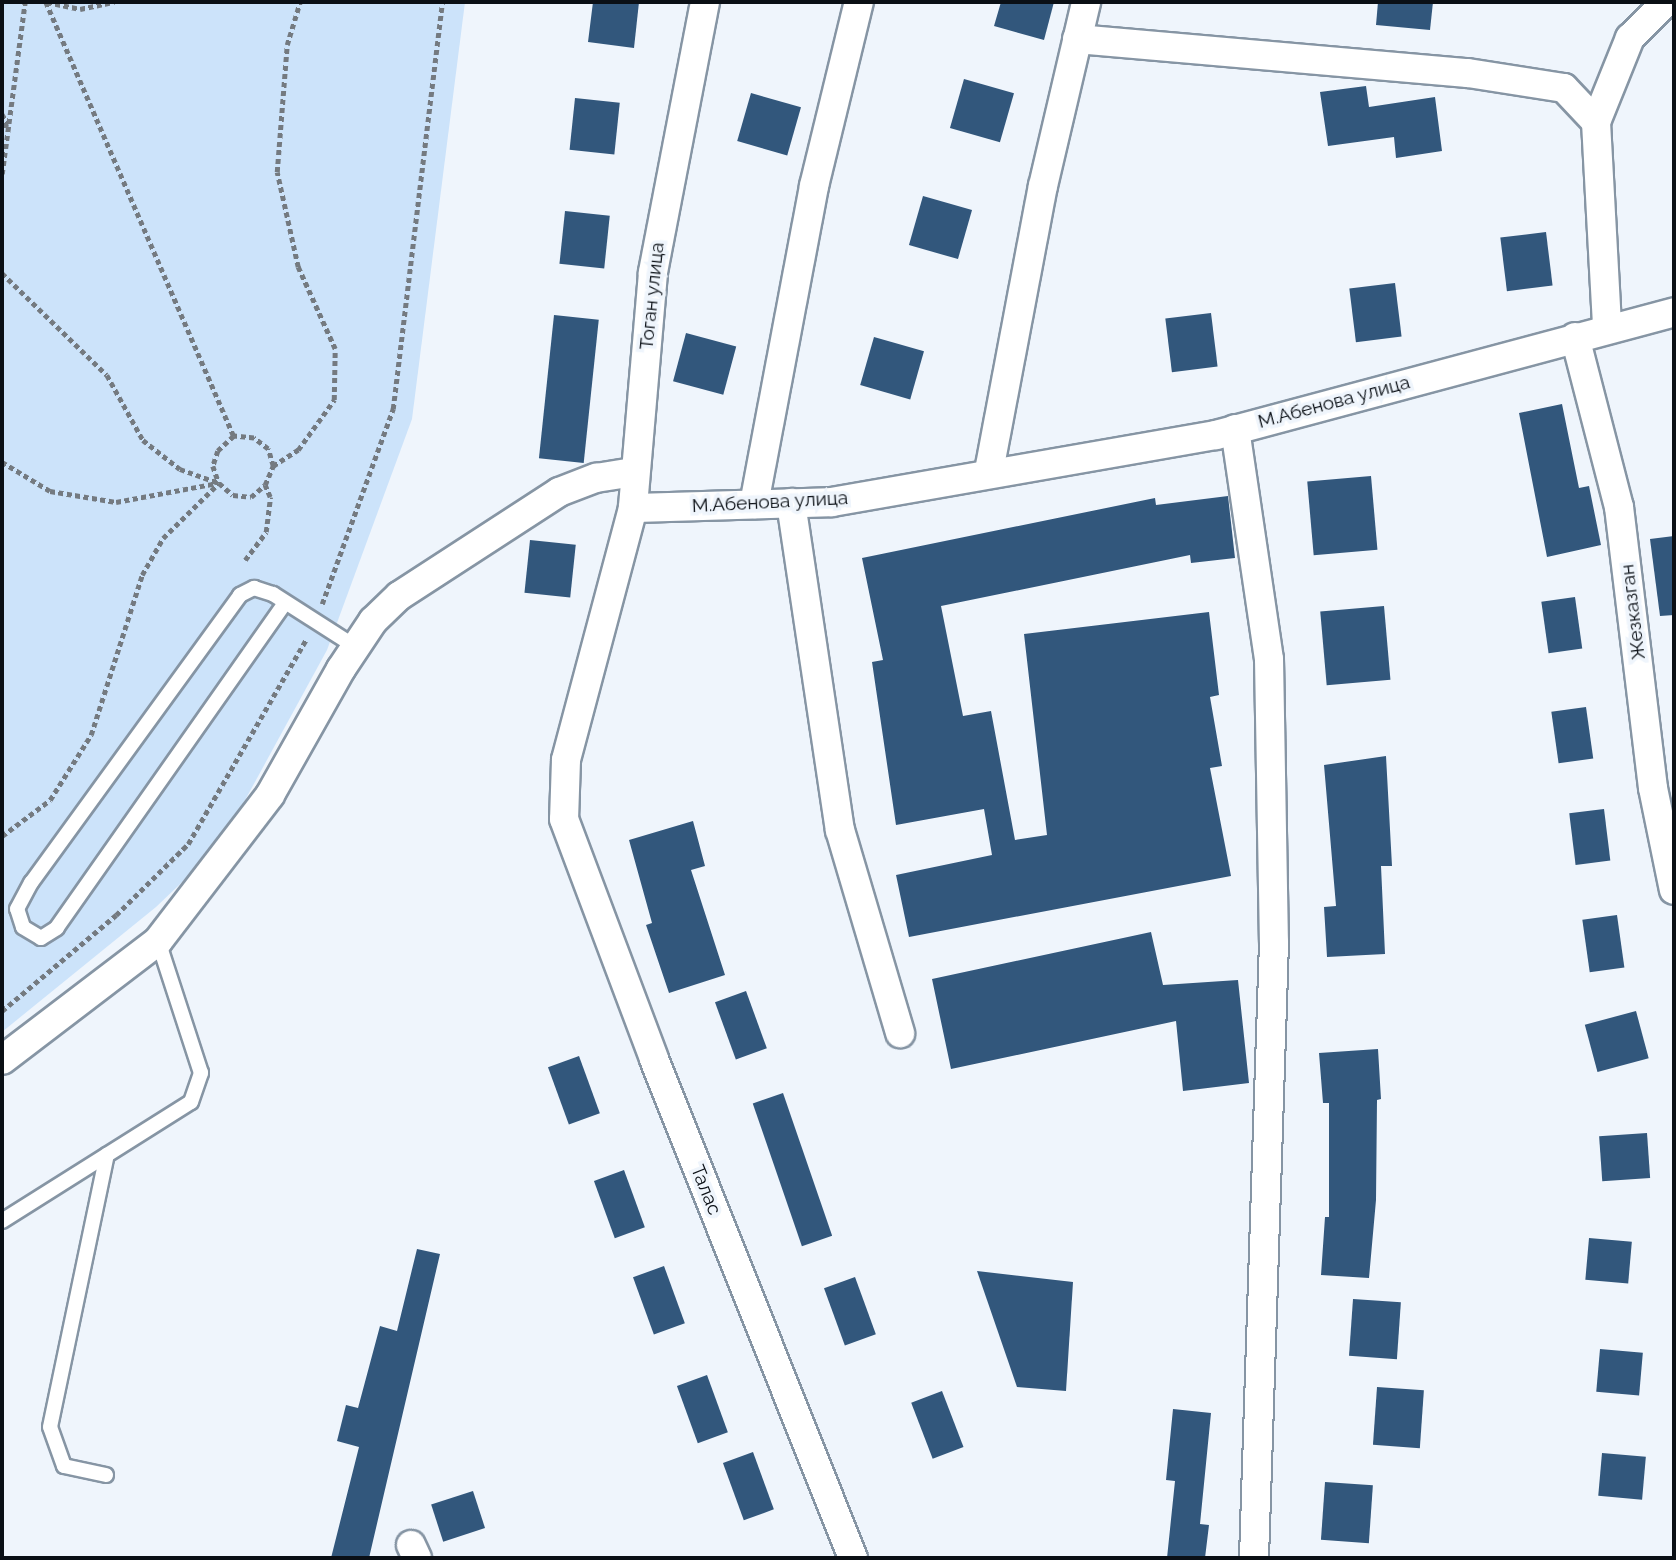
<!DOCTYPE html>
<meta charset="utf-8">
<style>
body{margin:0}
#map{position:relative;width:1676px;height:1560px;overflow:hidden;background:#eff5fc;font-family:Raleway,sans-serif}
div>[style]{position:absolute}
.green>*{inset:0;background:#cce3fa}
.building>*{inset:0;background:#32577c;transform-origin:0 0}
.path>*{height:4.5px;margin-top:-2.25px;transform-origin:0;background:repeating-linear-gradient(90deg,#747a80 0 5px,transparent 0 8.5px)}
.roads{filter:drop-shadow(2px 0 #8695a4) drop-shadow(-2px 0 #8695a4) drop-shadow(0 2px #8695a4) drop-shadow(0 -2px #8695a4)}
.service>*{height:14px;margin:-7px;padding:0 7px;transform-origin:7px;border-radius:7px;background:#fff}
.minor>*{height:28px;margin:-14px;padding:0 14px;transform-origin:14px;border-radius:14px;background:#fff}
span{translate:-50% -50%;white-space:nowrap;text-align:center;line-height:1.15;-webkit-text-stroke:7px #eff5fc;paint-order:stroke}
.street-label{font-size:19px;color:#0a0f15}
.frame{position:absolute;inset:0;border:4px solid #0a0f15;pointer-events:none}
</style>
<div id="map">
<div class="green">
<i style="clip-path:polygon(2px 2px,465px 2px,412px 419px,327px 650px,220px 846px,156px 907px,2px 1032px)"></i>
</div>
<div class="building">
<i style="clip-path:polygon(593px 2px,639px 2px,634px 48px,588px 42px)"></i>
<i style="clip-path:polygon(1001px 2px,1054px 2px,1044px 40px,994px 26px)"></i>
<i style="clip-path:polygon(1378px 2px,1433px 2px,1430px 30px,1376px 25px)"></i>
<i style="left:964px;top:79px;width:52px;height:51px;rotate:16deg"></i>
<i style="clip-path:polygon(1366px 86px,1369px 107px,1435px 97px,1442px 151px,1396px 158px,1394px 137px,1328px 146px,1320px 92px)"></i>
<i style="left:751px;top:93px;width:52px;height:50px;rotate:16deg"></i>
<i style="left:575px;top:98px;width:45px;height:52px;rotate:6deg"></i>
<i style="left:923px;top:196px;width:51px;height:51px;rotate:16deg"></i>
<i style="left:565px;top:211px;width:45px;height:53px;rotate:6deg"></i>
<i style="left:1546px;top:232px;width:54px;height:46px;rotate:83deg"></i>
<i style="left:1395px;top:283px;width:54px;height:46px;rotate:83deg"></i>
<i style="left:1211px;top:313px;width:54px;height:46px;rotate:83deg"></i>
<i style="left:554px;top:315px;width:45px;height:144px;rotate:6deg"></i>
<i style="left:686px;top:333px;width:52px;height:50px;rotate:15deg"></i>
<i style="left:874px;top:337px;width:52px;height:50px;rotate:16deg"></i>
<i style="clip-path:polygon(1562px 404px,1579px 488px,1589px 486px,1601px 545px,1547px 557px,1519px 413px)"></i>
<i style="left:1371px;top:476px;width:74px;height:64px;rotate:85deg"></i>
<i style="clip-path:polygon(1228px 496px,1235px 558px,1191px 563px,1190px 555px,941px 606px,963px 716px,991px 711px,1015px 840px,1047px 835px,1024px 634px,1209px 612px,1219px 695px,1210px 697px,1222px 766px,1210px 768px,1231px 876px,909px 937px,896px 875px,992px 855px,984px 809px,896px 825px,872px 662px,883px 660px,862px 558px,1155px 498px,1156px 505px)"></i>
<i style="clip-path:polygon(1674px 536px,1674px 615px,1660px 616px,1650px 539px)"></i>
<i style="left:530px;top:540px;width:46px;height:53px;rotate:6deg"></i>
<i style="left:1575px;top:597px;width:52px;height:34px;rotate:82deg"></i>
<i style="left:1384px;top:606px;width:74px;height:64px;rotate:85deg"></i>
<i style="left:1586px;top:707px;width:52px;height:35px;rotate:82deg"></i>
<i style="clip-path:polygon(1386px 756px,1392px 866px,1381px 866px,1385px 954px,1327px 957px,1324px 907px,1336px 906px,1324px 765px)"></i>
<i style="left:1604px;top:809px;width:52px;height:35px;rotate:83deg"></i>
<i style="clip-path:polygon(693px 821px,705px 866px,691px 870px,725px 975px,669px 993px,646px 925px,652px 923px,629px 840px)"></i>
<i style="left:1617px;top:915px;width:53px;height:35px;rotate:82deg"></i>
<i style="clip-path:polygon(1151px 932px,1163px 985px,1238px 980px,1249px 1083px,1183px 1091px,1176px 1021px,951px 1069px,932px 979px)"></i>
<i style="left:746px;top:991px;width:61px;height:33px;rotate:70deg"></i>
<i style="left:1636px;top:1011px;width:49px;height:53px;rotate:75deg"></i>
<i style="clip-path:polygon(1378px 1049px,1381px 1099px,1377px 1100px,1376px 1200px,1369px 1278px,1321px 1275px,1325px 1217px,1329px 1217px,1329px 1103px,1323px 1103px,1319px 1053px)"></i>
<i style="left:579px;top:1056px;width:61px;height:33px;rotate:70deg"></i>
<i style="left:783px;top:1093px;width:151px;height:32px;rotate:71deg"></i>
<i style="left:1647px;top:1133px;width:45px;height:48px;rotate:86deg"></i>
<i style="left:624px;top:1170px;width:61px;height:32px;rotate:70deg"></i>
<i style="left:1589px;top:1238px;width:43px;height:42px;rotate:5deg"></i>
<i style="clip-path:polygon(417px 1249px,440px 1254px,369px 1558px,331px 1558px,359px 1447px,337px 1441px,346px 1405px,358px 1408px,380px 1326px,397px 1331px)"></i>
<i style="left:664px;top:1266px;width:61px;height:33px;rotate:70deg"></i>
<i style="clip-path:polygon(977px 1271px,1073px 1282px,1066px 1391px,1017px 1387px)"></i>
<i style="left:855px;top:1277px;width:61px;height:33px;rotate:70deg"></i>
<i style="left:1353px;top:1299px;width:48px;height:57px;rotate:4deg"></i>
<i style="left:1600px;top:1349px;width:43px;height:43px;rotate:5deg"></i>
<i style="left:707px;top:1375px;width:61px;height:32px;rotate:70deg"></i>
<i style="left:1377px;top:1387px;width:47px;height:58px;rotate:4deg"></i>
<i style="left:942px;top:1391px;width:60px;height:33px;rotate:69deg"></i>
<i style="clip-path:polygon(1173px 1409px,1211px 1413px,1200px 1524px,1209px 1525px,1205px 1558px,1167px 1558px,1175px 1481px,1166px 1480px)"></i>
<i style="left:753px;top:1452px;width:61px;height:32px;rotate:70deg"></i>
<i style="left:1602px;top:1453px;width:44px;height:43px;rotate:5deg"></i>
<i style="left:1325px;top:1482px;width:48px;height:58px;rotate:4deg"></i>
<i style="left:473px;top:1491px;width:39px;height:44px;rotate:72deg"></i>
</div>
<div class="path">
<i style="left:46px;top:2px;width:473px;rotate:66.6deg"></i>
<i style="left:47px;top:2px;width:34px;rotate:12deg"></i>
<i style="left:80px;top:9px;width:35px;rotate:-12deg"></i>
<i style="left:2px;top:114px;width:12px;rotate:59deg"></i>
<i style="left:8px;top:124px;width:7px;rotate:153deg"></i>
<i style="left:2px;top:174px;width:174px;rotate:-82.4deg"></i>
<i style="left:2px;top:273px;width:146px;rotate:44.2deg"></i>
<i style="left:107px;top:375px;width:74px;rotate:61deg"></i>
<i style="left:143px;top:440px;width:47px;rotate:38.1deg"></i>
<i style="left:180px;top:469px;width:41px;rotate:19.7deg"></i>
<i style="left:219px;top:483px;width:18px;rotate:41deg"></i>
<i style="left:233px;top:495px;width:18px;rotate:6deg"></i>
<i style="left:251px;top:497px;width:18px;rotate:-41deg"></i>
<i style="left:265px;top:485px;width:21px;rotate:-67deg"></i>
<i style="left:273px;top:466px;width:18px;rotate:-106deg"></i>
<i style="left:268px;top:449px;width:18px;rotate:-142deg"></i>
<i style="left:254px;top:438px;width:20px;rotate:-174deg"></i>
<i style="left:234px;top:436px;width:22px;rotate:137deg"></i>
<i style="left:218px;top:451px;width:16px;rotate:108deg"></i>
<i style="left:213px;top:466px;width:18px;rotate:71deg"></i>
<i style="left:2px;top:462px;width:56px;rotate:31.1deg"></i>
<i style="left:50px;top:491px;width:67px;rotate:9.5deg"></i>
<i style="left:116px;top:502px;width:104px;rotate:-10.6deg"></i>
<i style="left:273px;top:466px;width:30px;rotate:-33deg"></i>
<i style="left:298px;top:450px;width:62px;rotate:-54.2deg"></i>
<i style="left:334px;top:400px;width:51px;rotate:-88.9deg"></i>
<i style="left:335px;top:349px;width:90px;rotate:-114.3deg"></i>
<i style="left:298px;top:267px;width:97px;rotate:-102.5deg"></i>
<i style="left:277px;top:172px;width:127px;rotate:-85.5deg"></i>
<i style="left:287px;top:45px;width:45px;rotate:-73.2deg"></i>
<i style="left:245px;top:560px;width:35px;rotate:-53deg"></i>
<i style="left:266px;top:532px;width:35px;rotate:-83deg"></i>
<i style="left:270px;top:497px;width:13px;rotate:-113deg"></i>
<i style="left:322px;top:604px;width:208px;rotate:-70deg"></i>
<i style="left:393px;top:409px;width:410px;rotate:-83.1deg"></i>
<i style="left:2px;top:836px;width:60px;rotate:-36.9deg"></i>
<i style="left:50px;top:800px;width:77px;rotate:-57.8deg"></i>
<i style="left:91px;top:735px;width:168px;rotate:-72.3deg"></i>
<i style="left:142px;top:575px;width:43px;rotate:-60.4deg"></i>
<i style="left:163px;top:538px;width:78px;rotate:-44.5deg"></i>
<i style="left:2px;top:1011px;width:149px;rotate:-40.1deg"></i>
<i style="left:116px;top:915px;width:101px;rotate:-44.6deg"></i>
<i style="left:188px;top:844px;width:236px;rotate:-60deg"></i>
</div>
<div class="roads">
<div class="service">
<i style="left:285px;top:603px;width:397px;rotate:125.1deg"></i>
<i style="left:57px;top:928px;width:19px;rotate:148deg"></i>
<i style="left:41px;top:938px;width:21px;rotate:-149deg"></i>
<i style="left:23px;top:927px;width:19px;rotate:-108deg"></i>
<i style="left:17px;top:909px;width:30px;rotate:-62deg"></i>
<i style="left:31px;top:883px;width:356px;rotate:-54deg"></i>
<i style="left:240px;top:595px;width:16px;rotate:-27deg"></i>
<i style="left:254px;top:588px;width:20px;rotate:18deg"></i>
<i style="left:273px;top:594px;width:98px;rotate:32.6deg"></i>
<i style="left:2px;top:1221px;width:223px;rotate:-32.2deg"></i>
<i style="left:191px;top:1102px;width:31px;rotate:-71deg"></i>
<i style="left:201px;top:1073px;width:139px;rotate:-108deg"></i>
<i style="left:106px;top:1475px;width:43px;rotate:-167.9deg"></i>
<i style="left:64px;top:1466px;width:41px;rotate:-109.7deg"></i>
<i style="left:50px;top:1427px;width:278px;rotate:-78.2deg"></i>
</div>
<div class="minor">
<i style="left:705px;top:2px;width:276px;rotate:100.9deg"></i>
<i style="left:653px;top:273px;width:236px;rotate:94.9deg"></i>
<i style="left:633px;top:508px;width:261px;rotate:104.9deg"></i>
<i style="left:566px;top:760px;width:59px;rotate:91.9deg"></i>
<i style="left:564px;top:819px;width:256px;rotate:69.4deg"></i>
<i style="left:654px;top:1059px;width:537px;rotate:68.26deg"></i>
<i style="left:1077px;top:39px;width:392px;rotate:5deg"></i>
<i style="left:1468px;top:73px;width:97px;rotate:8.9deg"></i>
<i style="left:1564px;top:88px;width:47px;rotate:46.7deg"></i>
<i style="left:1596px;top:122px;width:206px;rotate:86.9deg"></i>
<i style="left:1596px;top:122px;width:91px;rotate:-68deg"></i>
<i style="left:1630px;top:38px;width:51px;rotate:-45deg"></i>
<i style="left:1575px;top:337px;width:176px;rotate:75.5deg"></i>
<i style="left:1619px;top:507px;width:283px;rotate:83.1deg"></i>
<i style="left:1653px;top:788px;width:104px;rotate:78.4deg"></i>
<i style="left:1235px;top:429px;width:232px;rotate:81.6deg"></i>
<i style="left:1269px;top:659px;width:283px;rotate:89deg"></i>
<i style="left:1274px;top:942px;width:616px;rotate:91.86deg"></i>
<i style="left:989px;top:471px;width:290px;rotate:-79.3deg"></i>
<i style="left:1043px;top:186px;width:189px;rotate:-76.8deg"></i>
<i style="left:791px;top:503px;width:331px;rotate:81.5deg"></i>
<i style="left:840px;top:830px;width:212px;rotate:73.5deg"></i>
<i style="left:754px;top:504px;width:324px;rotate:-79.3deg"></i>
<i style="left:814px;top:186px;width:189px;rotate:-76.3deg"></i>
<i style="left:633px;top:508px;width:199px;rotate:-1.7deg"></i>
<i style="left:832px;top:502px;width:390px;rotate:-9.9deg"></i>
<i style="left:1216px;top:435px;width:474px;rotate:-15deg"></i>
<i style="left:2px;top:1060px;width:196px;rotate:-37.3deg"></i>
<i style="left:158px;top:941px;width:184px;rotate:-52.5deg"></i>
<i style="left:270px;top:795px;width:145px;rotate:-60.6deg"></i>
<i style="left:341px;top:669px;width:58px;rotate:-56.3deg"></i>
<i style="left:373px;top:621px;width:36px;rotate:-44deg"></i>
<i style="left:399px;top:596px;width:191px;rotate:-33deg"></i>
<i style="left:559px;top:492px;width:40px;rotate:-21deg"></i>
<i style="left:596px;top:478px;width:39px;rotate:-9deg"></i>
<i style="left:411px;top:1545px;width:14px;rotate:65deg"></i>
</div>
</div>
<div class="street-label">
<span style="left:652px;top:296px;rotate:-84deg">Тоган улица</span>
<span style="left:1334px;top:402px;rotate:-15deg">М.Абенова улица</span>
<span style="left:770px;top:502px;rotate:-3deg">М.Абенова улица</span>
<span style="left:1633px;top:612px;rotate:-97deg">Жезказган</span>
<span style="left:706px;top:1190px;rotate:68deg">Талас</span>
</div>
<div class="frame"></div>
</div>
